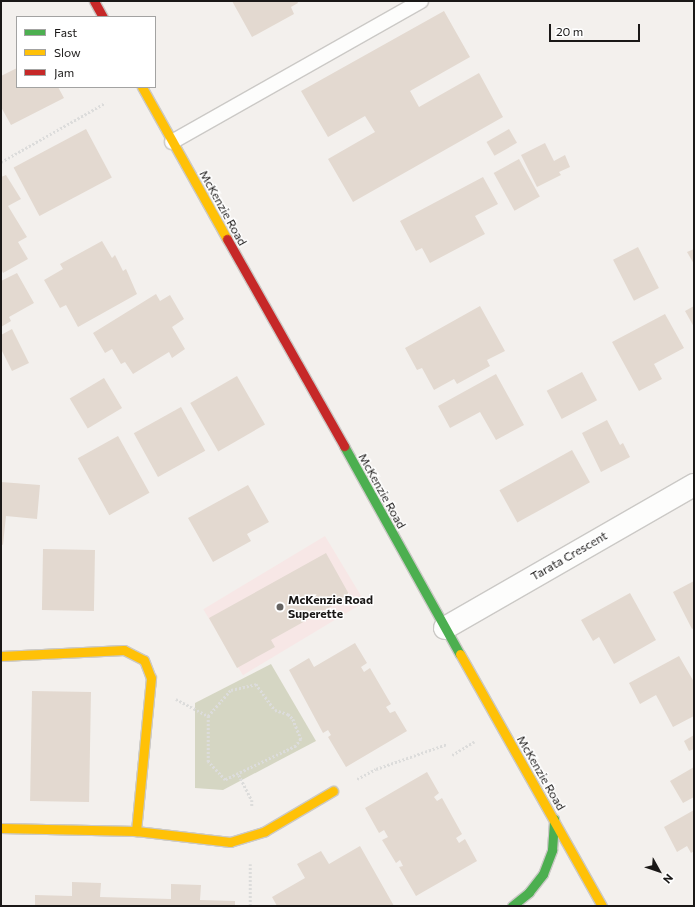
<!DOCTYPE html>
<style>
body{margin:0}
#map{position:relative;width:695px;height:907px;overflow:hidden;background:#f3f0ed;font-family:Commissioner,sans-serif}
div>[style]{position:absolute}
.commercial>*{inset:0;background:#f7e7e6;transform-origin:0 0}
.green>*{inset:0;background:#d5d6c3}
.building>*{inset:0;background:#e3d9d0;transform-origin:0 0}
.path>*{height:2.5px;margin-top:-1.25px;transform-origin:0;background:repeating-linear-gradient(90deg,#dcdcdb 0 2px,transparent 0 4px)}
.roads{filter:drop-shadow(1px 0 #cbc9c6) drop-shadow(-1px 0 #cbc9c6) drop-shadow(0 1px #cbc9c6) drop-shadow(0 -1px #cbc9c6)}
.lane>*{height:14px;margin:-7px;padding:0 7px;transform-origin:7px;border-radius:7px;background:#fdfdfc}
.street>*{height:22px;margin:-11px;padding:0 11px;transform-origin:11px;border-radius:11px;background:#fdfdfc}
.fast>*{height:9px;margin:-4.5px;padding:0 4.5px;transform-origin:4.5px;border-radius:4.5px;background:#4caf50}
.slow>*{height:9px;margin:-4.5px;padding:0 4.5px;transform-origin:4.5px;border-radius:4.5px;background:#ffc107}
.jam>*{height:9px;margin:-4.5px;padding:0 4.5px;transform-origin:4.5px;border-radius:4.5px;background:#c62828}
.dots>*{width:11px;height:11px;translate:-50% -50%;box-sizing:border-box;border:2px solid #fff;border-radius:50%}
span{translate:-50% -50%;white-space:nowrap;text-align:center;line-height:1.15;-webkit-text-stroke:3px #fff;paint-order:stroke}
.street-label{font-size:12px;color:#1a1817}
.poi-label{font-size:12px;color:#1a1817;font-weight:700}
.left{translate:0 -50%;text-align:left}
.frame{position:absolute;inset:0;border:2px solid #1a1817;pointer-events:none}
.legend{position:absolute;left:16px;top:16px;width:140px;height:72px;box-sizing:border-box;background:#fff;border:1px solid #a3a3a2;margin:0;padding:5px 7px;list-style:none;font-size:12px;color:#1a1817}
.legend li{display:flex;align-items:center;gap:8px;height:20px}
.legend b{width:20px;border:1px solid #a3a3a2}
.north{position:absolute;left:639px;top:851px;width:40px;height:40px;-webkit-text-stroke:3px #fff;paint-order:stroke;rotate:130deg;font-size:11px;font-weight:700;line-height:16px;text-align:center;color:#1a1817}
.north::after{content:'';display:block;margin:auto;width:14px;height:18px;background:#1a1817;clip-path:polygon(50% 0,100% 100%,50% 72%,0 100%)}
.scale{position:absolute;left:549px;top:24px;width:91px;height:18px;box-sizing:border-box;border:2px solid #1a1817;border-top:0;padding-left:5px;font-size:12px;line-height:14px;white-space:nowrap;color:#1a1817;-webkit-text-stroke:3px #fff;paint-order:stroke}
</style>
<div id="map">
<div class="commercial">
<i style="left:325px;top:536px;width:77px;height:142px;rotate:59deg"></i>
</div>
<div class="green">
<i style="clip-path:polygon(271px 664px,316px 741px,223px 790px,195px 788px,195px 703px)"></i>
</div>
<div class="building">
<i style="clip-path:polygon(232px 1px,297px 1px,298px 3px,291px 7px,294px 14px,252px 37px)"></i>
<i style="clip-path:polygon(444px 11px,470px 57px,410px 91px,419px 107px,479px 73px,503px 117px,353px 202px,328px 159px,375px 132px,365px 116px,328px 137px,301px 91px)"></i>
<i style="clip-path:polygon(17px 68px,17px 87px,58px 87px,64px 98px,11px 125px,1px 107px,1px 76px)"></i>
<i style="left:86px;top:129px;width:55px;height:82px;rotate:62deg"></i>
<i style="left:509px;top:129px;width:16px;height:26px;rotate:60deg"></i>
<i style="clip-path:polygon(545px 143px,554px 161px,565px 155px,570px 167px,559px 172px,561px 175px,537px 187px,521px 155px)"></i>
<i style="left:519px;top:159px;width:43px;height:29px;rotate:61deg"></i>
<i style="clip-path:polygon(6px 175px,21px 199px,8px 206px,27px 237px,18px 242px,28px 259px,3px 273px,1px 269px,1px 177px)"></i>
<i style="clip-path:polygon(483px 177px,498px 204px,475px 216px,485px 234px,430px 263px,422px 248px,416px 251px,400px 221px)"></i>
<i style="clip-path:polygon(102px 241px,112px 258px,115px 255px,123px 271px,126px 269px,137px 294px,78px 327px,66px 305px,60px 308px,44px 280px,63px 269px,60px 264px)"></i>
<i style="left:638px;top:247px;width:46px;height:28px;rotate:63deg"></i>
<i style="clip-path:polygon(694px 249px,694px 264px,687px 252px)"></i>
<i style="clip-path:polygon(17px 273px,34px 303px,9px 317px,11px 321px,1px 327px,1px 281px)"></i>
<i style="clip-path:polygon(156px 294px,160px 301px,170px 295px,184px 319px,172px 327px,185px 349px,172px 358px,169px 352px,133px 374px,125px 362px,121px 364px,112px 349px,105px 353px,93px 333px)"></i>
<i style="clip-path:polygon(480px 306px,505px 351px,487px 360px,490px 366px,457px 384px,454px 379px,434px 390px,422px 368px,417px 370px,405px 348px)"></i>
<i style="clip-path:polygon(694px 306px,694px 327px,685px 311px)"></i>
<i style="clip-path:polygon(665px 314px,684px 348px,654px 364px,662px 379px,639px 391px,612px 342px)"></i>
<i style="clip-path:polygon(12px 329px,29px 363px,12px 371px,1px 349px,1px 335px)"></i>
<i style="left:582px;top:372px;width:32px;height:40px;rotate:62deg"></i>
<i style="clip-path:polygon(496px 374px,524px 425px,496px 440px,480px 412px,450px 428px,438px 406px)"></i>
<i style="left:237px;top:376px;width:56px;height:54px;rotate:60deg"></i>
<i style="left:104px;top:378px;width:35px;height:40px;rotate:59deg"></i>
<i style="left:181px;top:407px;width:50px;height:54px;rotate:61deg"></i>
<i style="clip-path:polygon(607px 420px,620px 445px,623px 443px,630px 457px,601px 472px,582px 433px)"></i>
<i style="left:118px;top:436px;width:65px;height:46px;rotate:61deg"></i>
<i style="left:572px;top:450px;width:37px;height:83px;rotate:61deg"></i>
<i style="clip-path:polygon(1px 482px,40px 485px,37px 519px,6px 516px,3px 545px,1px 544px)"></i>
<i style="clip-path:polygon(248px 485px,269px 522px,247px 534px,251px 541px,213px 562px,188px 518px)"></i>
<i style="left:43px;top:549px;width:52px;height:61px;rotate:1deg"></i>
<i style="clip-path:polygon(326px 553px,350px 596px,271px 640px,275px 647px,237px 668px,209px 618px)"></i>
<i style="clip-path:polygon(694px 581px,694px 628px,692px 629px,673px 592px)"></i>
<i style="clip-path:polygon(630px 593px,656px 640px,614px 664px,599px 637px,593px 641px,581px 620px)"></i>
<i style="clip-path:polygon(355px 643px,367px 663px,361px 667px,364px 672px,370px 668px,391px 704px,386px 707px,390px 713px,395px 711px,407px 731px,346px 767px,328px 737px,331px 735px,328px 730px,323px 733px,289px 670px,309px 658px,314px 667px)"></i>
<i style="clip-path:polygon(679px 656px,694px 682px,694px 716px,673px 727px,656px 695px,640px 704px,629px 683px)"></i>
<i style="left:32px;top:691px;width:59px;height:110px;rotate:1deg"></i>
<i style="clip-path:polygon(694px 735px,694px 749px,689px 751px,684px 741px)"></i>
<i style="clip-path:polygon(694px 767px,694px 797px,683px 803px,670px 781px)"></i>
<i style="clip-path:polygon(427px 772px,439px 793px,434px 797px,437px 801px,442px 798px,462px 834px,456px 838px,459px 843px,465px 839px,477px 861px,416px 896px,399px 867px,403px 866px,400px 860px,396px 863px,382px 840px,388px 837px,384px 830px,379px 833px,365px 808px)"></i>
<i style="clip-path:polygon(694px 810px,694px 851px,691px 853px,687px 846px,677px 852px,664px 827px)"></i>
<i style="clip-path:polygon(360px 846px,394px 906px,277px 906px,272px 897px,305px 878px,297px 864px,321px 851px,329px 864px)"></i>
<i style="clip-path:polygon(72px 882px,101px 883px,100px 897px,171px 899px,171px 884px,201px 885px,200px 900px,235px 901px,235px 906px,35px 906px,35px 895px,72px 896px)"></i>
</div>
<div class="path">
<i style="left:1px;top:162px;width:120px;rotate:-29.6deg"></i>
<i style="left:176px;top:699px;width:36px;rotate:28deg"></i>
<i style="left:208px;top:716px;width:35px;rotate:-49deg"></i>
<i style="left:231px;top:690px;width:26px;rotate:-13deg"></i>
<i style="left:256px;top:684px;width:32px;rotate:54deg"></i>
<i style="left:275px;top:710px;width:14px;rotate:17deg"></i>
<i style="left:288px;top:714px;width:7px;rotate:45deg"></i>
<i style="left:293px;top:719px;width:22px;rotate:68deg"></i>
<i style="left:301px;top:739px;width:9px;rotate:126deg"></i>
<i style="left:296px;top:746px;width:79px;rotate:154.4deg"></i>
<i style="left:225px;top:780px;width:25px;rotate:-133deg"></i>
<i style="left:208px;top:762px;width:46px;rotate:-90deg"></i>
<i style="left:452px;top:755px;width:26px;rotate:-31deg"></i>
<i style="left:239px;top:775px;width:28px;rotate:63deg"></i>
<i style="left:252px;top:800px;width:7px;rotate:90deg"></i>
<i style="left:357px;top:779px;width:21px;rotate:-28deg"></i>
<i style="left:376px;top:769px;width:75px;rotate:-19.4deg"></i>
<i style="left:250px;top:906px;width:42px;rotate:-90deg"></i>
</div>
<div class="roads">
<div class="lane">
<i style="left:172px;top:142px;width:286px;rotate:-29.5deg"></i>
</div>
<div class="street">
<i style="left:445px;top:628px;width:287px;rotate:-29.9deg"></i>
</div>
<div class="fast">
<i style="left:344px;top:446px;width:238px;rotate:60.9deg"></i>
<i style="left:512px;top:906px;width:22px;rotate:-39deg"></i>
<i style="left:529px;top:892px;width:23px;rotate:-52deg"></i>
<i style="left:543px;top:874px;width:26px;rotate:-69deg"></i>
<i style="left:552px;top:850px;width:31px;rotate:-86deg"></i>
</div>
<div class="slow">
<i style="left:142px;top:87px;width:174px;rotate:60.8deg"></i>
<i style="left:460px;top:654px;width:289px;rotate:60.6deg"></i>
<i style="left:1px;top:656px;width:123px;rotate:-2.8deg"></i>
<i style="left:124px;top:650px;width:22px;rotate:27deg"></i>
<i style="left:144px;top:660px;width:19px;rotate:69deg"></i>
<i style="left:151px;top:678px;width:154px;rotate:95.6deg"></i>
<i style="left:1px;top:828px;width:135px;rotate:1.3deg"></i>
<i style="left:136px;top:831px;width:95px;rotate:6.7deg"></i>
<i style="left:230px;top:842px;width:37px;rotate:-17deg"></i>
<i style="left:265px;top:831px;width:79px;rotate:-30.5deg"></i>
</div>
<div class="jam">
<i style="left:94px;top:1px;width:18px;rotate:61deg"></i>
<i style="left:227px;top:239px;width:238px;rotate:60.5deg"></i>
</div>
</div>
<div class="dots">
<i style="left:280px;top:607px;background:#666462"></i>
</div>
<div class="street-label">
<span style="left:223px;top:208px;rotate:61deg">McKenzie Road</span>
<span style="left:382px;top:491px;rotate:61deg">McKenzie Road</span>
<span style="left:569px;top:556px;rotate:-30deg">Tarata Crescent</span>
<span style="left:541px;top:773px;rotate:60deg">McKenzie Road</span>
</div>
<div class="poi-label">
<span class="left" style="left:288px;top:607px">McKenzie Road<br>Superette</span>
</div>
<div class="frame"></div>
<ul class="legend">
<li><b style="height:5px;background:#4caf50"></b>Fast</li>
<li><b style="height:5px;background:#ffc107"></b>Slow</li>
<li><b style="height:5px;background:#c62828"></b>Jam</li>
</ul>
<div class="north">N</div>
<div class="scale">20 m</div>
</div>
